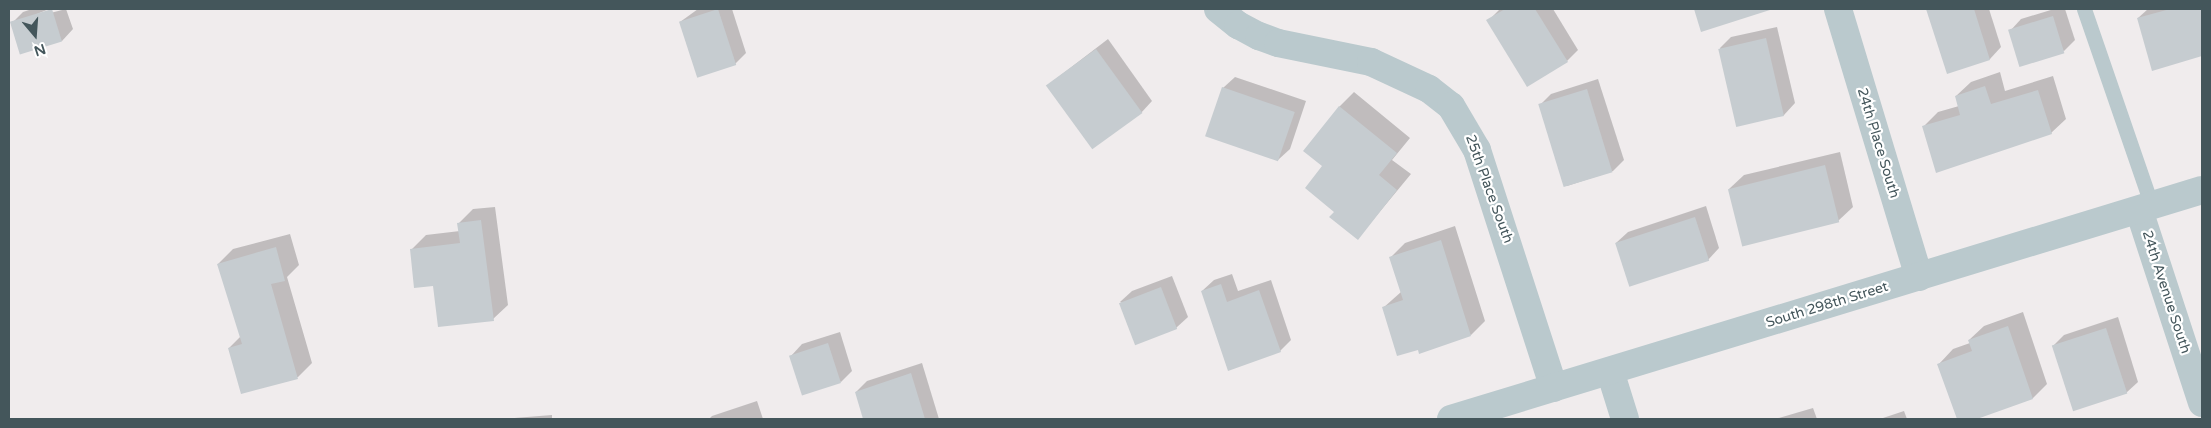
<!DOCTYPE html>
<style>
body{margin:0}
#map{position:relative;width:2211px;height:428px;overflow:hidden;background:#f0eced;font-family:"Varela Round",sans-serif}
div>[style]{position:absolute}
.shadow>*{inset:0;background:#0003}
.building>*{inset:0;background:#c6ccd0;transform-origin:0 0}
.service>*{height:15px;margin:-7.5px;padding:0 7.5px;transform-origin:7.5px;border-radius:7.5px;background:#bac9cd}
.minor>*{height:28px;margin:-14px;padding:0 14px;transform-origin:14px;border-radius:14px;background:#bac9cd}
span{translate:-50% -50%;white-space:nowrap;text-align:center;line-height:1.15;-webkit-text-stroke:4.5px #fff;paint-order:stroke}
.street-label{font-size:14px;color:#44565b}
.frame{position:absolute;inset:0;border:10px solid #44565b;pointer-events:none}
.north{position:absolute;left:10px;top:10px;width:50px;height:50px;-webkit-text-stroke:4px #fff;paint-order:stroke;rotate:162deg;font-size:14px;font-weight:700;line-height:20px;text-align:center;color:#44565b}
.north::after{content:'';display:block;margin:auto;width:18px;height:22px;background:#44565b;clip-path:polygon(50% 0,100% 100%,50% 72%,0 100%)}
</style>
<div id="map">
<div class="shadow">
<i style="clip-path:polygon(32px 9px,49px 9px,23px 20px,66px 9px,73px 29px,62px 41px,12px 23px,23px 12px)"></i>
<i style="clip-path:polygon(698px 9px,732px 9px,746px 53px,735px 64px,680px 22px)"></i>
<i style="clip-path:polygon(1500px 9px,1553px 9px,1578px 50px,1567px 61px,1488px 21px)"></i>
<i style="clip-path:polygon(1695px 9px,1770px 9px,1702px 30px)"></i>
<i style="clip-path:polygon(1927px 9px,1989px 9px,2001px 47px,1990px 59px,1948px 72px)"></i>
<i style="clip-path:polygon(2054px 9px,2065px 9px,2075px 40px,2064px 51px,2010px 31px,2021px 19px)"></i>
<i style="clip-path:polygon(2148px 9px,2202px 9px,2202px 55px,2153px 69px,2138px 18px)"></i>
<i style="clip-path:polygon(1777px 27px,1795px 103px,1784px 115px,1738px 125px,1720px 48px,1731px 37px)"></i>
<i style="clip-path:polygon(1108px 39px,1152px 101px,1141px 113px,1048px 85px)"></i>
<i style="clip-path:polygon(2000px 72px,2005px 91px,2053px 76px,2066px 119px,2051px 133px,1923px 127px,1938px 112px,1959px 106px,1956px 96px,1971px 82px)"></i>
<i style="clip-path:polygon(1235px 77px,1306px 101px,1290px 149px,1278px 160px,1223px 88px)"></i>
<i style="clip-path:polygon(1598px 79px,1624px 160px,1613px 171px,1567px 186px,1540px 105px,1551px 94px)"></i>
<i style="clip-path:polygon(1354px 92px,1410px 138px,1392px 160px,1411px 174px,1358px 238px,1336px 212px,1324px 166px,1339px 107px)"></i>
<i style="clip-path:polygon(1840px 152px,1853px 207px,1838px 221px,1729px 189px,1744px 175px)"></i>
<i style="clip-path:polygon(1706px 206px,1719px 248px,1708px 260px,1616px 243px,1628px 232px)"></i>
<i style="clip-path:polygon(495px 207px,508px 305px,493px 319px,434px 284px,412px 249px,426px 235px,460px 231px,459px 223px,473px 209px)"></i>
<i style="clip-path:polygon(1455px 226px,1485px 321px,1471px 335px,1383px 308px,1401px 292px,1391px 257px,1405px 243px)"></i>
<i style="clip-path:polygon(290px 234px,299px 265px,287px 277px,312px 363px,298px 377px,242px 392px,229px 348px,241px 336px,218px 264px,233px 249px)"></i>
<i style="clip-path:polygon(1232px 274px,1238px 291px,1271px 280px,1291px 340px,1280px 351px,1202px 291px,1214px 280px)"></i>
<i style="clip-path:polygon(1172px 276px,1188px 317px,1176px 328px,1120px 302px,1132px 291px)"></i>
<i style="clip-path:polygon(2023px 312px,2047px 384px,2033px 398px,1973px 419px,1958px 419px,1939px 364px,1953px 349px,1970px 343px,1969px 340px,1984px 326px)"></i>
<i style="clip-path:polygon(2118px 317px,2138px 382px,2126px 393px,2053px 346px,2064px 335px)"></i>
<i style="clip-path:polygon(840px 332px,852px 371px,841px 382px,791px 356px,802px 344px)"></i>
<i style="clip-path:polygon(922px 363px,939px 419px,864px 419px,856px 392px,867px 381px)"></i>
<i style="clip-path:polygon(757px 401px,763px 419px,709px 419px,712px 416px)"></i>
<i style="clip-path:polygon(1813px 408px,1817px 419px,1775px 419px)"></i>
<i style="clip-path:polygon(1904px 411px,1907px 419px,1880px 419px)"></i>
<i style="clip-path:polygon(552px 415px,552px 419px,501px 419px)"></i>
</div>
<div class="building">
<i style="left:52px;top:9px;width:34px;height:44px;rotate:73deg"></i>
<i style="left:718px;top:9px;width:59px;height:41px;rotate:72deg"></i>
<i style="clip-path:polygon(1505px 9px,1535px 9px,1568px 62px,1527px 87px,1486px 20px)"></i>
<i style="clip-path:polygon(1694px 9px,1773px 9px,1701px 32px)"></i>
<i style="clip-path:polygon(1926px 9px,1974px 9px,1990px 60px,1947px 74px)"></i>
<i style="clip-path:polygon(2170px 9px,2202px 9px,2202px 56px,2152px 71px,2137px 18px)"></i>
<i style="left:2053px;top:16px;width:39px;height:47px;rotate:73deg"></i>
<i style="left:1766px;top:38px;width:80px;height:49px;rotate:77deg"></i>
<i style="left:1096px;top:49px;width:79px;height:62px;rotate:54deg"></i>
<i style="clip-path:polygon(1985px 86px,1991px 104px,2038px 90px,2052px 134px,1936px 173px,1922px 126px,1960px 115px,1955px 96px)"></i>
<i style="left:1222px;top:87px;width:77px;height:52px;rotate:19deg"></i>
<i style="left:1587px;top:89px;width:87px;height:51px;rotate:73deg"></i>
<i style="clip-path:polygon(1339px 106px,1397px 153px,1379px 175px,1397px 190px,1358px 240px,1329px 217px,1334px 212px,1305px 188px,1322px 166px,1303px 151px)"></i>
<i style="left:1825px;top:165px;width:59px;height:100px;rotate:76deg"></i>
<i style="left:1695px;top:217px;width:46px;height:84px;rotate:72deg"></i>
<i style="clip-path:polygon(481px 220px,494px 321px,438px 327px,433px 286px,414px 288px,410px 249px,460px 243px,457px 223px)"></i>
<i style="clip-path:polygon(1441px 240px,1471px 336px,1419px 354px,1418px 350px,1397px 356px,1382px 307px,1403px 300px,1389px 257px)"></i>
<i style="clip-path:polygon(276px 247px,285px 281px,271px 284px,298px 379px,241px 394px,228px 348px,242px 344px,217px 264px)"></i>
<i style="clip-path:polygon(1221px 284px,1227px 302px,1259px 290px,1281px 352px,1228px 371px,1201px 291px)"></i>
<i style="left:1161px;top:287px;width:45px;height:45px;rotate:69deg"></i>
<i style="clip-path:polygon(2008px 326px,2033px 399px,1977px 419px,1957px 419px,1937px 364px,1972px 351px,1968px 340px)"></i>
<i style="left:2106px;top:328px;width:69px;height:57px;rotate:72deg"></i>
<i style="left:828px;top:343px;width:42px;height:41px;rotate:72deg"></i>
<i style="clip-path:polygon(911px 373px,925px 419px,863px 419px,855px 392px)"></i>
</div>
<div class="service">
<i style="left:2084px;top:9px;width:208px;rotate:71deg"></i>
</div>
<div class="minor">
<i style="left:1218px;top:9px;width:26px;rotate:39deg"></i>
<i style="left:1238px;top:25px;width:24px;rotate:28deg"></i>
<i style="left:1259px;top:36px;width:20px;rotate:20deg"></i>
<i style="left:1278px;top:43px;width:95px;rotate:11.5deg"></i>
<i style="left:1371px;top:62px;width:64px;rotate:25deg"></i>
<i style="left:1429px;top:89px;width:28px;rotate:38deg"></i>
<i style="left:1451px;top:106px;width:51px;rotate:59.4deg"></i>
<i style="left:1477px;top:150px;width:250px;rotate:72.1deg"></i>
<i style="left:1838px;top:9px;width:280px;rotate:73.2deg"></i>
<i style="left:2139px;top:210px;width:203px;rotate:71.9deg"></i>
<i style="left:1610px;top:371px;width:50px;rotate:72.6deg"></i>
<i style="left:1451px;top:419px;width:785px;rotate:-16.96deg"></i>
</div>
<div class="street-label">
<span style="left:1878px;top:143px;rotate:73deg">24th Place South</span>
<span style="left:1489px;top:189px;rotate:70deg">25th Place South</span>
<span style="left:2166px;top:292px;rotate:72deg">24th Avenue South</span>
<span style="left:1827px;top:305px;rotate:-17deg">South 298th Street</span>
</div>
<div class="frame"></div>
<div class="north">N</div>
</div>
